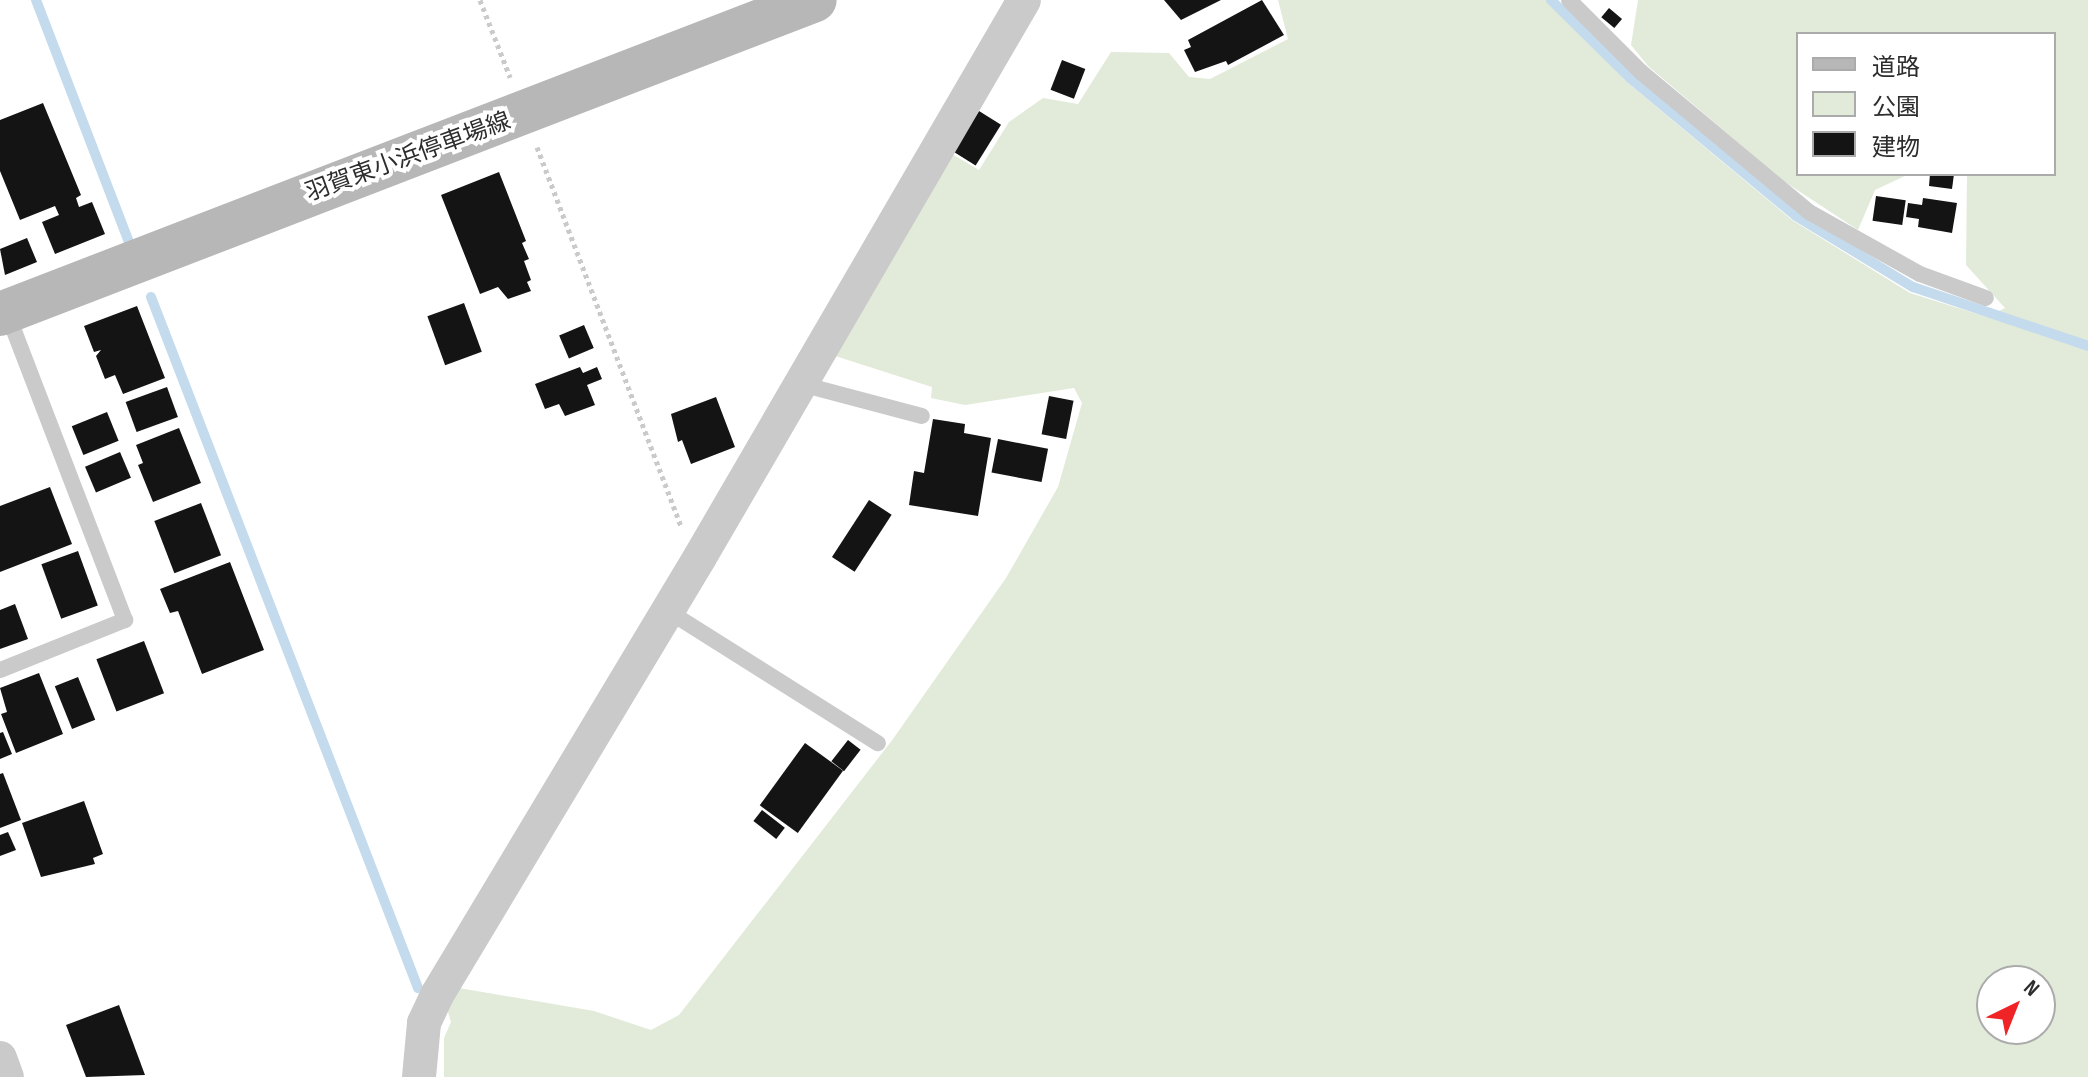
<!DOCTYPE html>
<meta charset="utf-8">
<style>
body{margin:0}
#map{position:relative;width:2088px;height:1077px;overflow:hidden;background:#fff;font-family:"Sofia Sans Condensed","Noto Sans JP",sans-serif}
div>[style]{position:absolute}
.green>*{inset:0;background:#e2ebd9}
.stream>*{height:10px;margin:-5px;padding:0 5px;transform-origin:5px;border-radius:5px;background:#c4daed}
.building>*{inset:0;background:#141414;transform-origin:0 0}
.path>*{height:5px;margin-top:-2.5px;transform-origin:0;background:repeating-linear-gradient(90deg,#cacaca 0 4px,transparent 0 8px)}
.lane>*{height:16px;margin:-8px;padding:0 8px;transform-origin:8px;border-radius:8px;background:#cacaca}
.street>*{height:34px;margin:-17px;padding:0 17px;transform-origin:17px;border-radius:17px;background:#cacaca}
.secondary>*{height:44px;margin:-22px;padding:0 22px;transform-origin:22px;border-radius:22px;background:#b7b7b7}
span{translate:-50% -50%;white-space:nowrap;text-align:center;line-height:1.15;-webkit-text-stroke:8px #fff;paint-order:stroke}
.street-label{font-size:24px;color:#2d2d2d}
.legend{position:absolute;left:1796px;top:32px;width:260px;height:144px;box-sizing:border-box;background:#fff;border:2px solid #ababab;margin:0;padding:10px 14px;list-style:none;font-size:24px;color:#2d2d2d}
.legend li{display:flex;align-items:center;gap:16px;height:40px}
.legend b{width:40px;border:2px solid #ababab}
.north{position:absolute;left:1976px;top:965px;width:80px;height:80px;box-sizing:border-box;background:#fff;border:2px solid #ababab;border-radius:50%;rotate:43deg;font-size:22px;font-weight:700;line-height:32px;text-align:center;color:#2d2d2d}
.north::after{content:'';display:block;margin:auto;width:28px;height:36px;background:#ee2426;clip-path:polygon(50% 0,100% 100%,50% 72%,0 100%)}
</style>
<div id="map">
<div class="green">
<i style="clip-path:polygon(evenodd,1278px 0,1546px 0,1628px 83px,1792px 220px,1910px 293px,1987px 317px,2005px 308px,1966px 265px,1967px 174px,2054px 174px,2054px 34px,1798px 34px,1798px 174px,1909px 174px,1875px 190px,1858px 230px,1782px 180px,1648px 66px,1631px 45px,1638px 0,2088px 0,2088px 1077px,444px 1077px,444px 1038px,451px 1022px,447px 1009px,459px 988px,594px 1011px,651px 1030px,679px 1015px,893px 739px,1006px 578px,1058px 487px,1082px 403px,1074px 388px,965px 405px,931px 398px,932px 387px,829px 354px,947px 151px,979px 170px,1009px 122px,1043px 98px,1078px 104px,1111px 52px,1169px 53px,1189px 77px,1210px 79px,1288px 39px,1278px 0,1992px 981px,2040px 981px,2040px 1029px,1992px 1029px,1992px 981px)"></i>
</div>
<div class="stream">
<i style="left:36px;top:0;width:259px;rotate:69deg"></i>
<i style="left:1551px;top:0;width:112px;rotate:44.6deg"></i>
<i style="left:1631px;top:79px;width:214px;rotate:39.7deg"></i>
<i style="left:1796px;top:216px;width:137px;rotate:31.3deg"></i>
<i style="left:1913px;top:287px;width:185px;rotate:18.6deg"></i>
<i style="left:151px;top:297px;width:741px;rotate:68.87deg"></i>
</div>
<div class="building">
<i style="clip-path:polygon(1164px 0,1221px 0,1181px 20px)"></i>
<i style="clip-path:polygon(1262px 0,1284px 35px,1228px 65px,1226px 61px,1195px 72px,1184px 50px,1191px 47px,1188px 40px)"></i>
<i style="left:1609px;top:8px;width:17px;height:12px;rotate:40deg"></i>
<i style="left:1062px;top:60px;width:25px;height:32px;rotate:21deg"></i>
<i style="clip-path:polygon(43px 103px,81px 195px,76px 198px,79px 207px,92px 202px,105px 234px,55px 254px,42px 222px,59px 215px,55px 206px,20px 220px,0 171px,0 120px)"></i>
<i style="left:979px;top:111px;width:26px;height:48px;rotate:32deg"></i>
<i style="clip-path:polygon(499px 172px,526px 241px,522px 243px,529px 259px,524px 261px,531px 280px,527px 282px,531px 291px,508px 299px,498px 287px,480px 294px,441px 195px)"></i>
<i style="clip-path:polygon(1930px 174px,1954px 174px,1952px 189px,1929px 186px)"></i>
<i style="left:1876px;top:196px;width:30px;height:25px;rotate:8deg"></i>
<i style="clip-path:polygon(1923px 198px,1957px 203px,1952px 233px,1918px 227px,1919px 219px,1906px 217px,1908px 203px,1922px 205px)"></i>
<i style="clip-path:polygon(27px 238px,37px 262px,5px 275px,0 249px)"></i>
<i style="left:464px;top:303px;width:52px;height:39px;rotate:70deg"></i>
<i style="clip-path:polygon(137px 306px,165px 378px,123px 394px,115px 375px,105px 379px,96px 356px,101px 350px,94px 352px,84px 326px)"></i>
<i style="left:584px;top:325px;width:25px;height:27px;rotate:67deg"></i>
<i style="clip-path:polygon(580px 367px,583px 373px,597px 367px,602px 379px,587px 385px,595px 405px,565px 416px,559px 404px,545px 409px,535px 384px)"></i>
<i style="left:167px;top:387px;width:32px;height:44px;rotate:70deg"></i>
<i style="left:1049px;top:396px;width:25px;height:39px;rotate:11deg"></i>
<i style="clip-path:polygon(716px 397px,735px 447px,691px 464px,682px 440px,678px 442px,671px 414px)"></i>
<i style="left:107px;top:412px;width:31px;height:38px;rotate:68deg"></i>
<i style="clip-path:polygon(933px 419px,965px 424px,964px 433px,991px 438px,978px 516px,909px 505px,914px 471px,924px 473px)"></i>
<i style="clip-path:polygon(179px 428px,201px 483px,153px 502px,138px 465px,143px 463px,136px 445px)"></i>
<i style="left:998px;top:439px;width:51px;height:34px;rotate:11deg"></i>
<i style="left:120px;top:452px;width:28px;height:38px;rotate:67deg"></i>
<i style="clip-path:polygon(50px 487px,72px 544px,0 572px,0 506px)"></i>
<i style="left:869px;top:500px;width:27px;height:68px;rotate:33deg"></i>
<i style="left:201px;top:503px;width:56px;height:50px;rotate:69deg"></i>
<i style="left:78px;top:551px;width:58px;height:39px;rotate:70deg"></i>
<i style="clip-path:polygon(230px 562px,264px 650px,202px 674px,178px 611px,170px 613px,160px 589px)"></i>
<i style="clip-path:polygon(15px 604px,28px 639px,0 649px,0 610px)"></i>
<i style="left:144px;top:641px;width:56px;height:51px;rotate:69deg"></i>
<i style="clip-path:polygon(39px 673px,63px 734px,16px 753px,1px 714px,7px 712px,0 688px)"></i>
<i style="left:78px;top:677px;width:46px;height:25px;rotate:68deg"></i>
<i style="clip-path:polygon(3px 732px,12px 754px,0 759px,0 733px)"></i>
<i style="left:848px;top:740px;width:16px;height:27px;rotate:38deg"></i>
<i style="left:805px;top:743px;width:47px;height:77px;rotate:36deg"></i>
<i style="clip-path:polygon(3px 773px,21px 820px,0 828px,0 774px)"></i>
<i style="clip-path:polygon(84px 801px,103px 854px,93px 858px,95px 864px,41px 877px,22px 823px)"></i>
<i style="left:762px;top:810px;width:29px;height:14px;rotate:38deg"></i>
<i style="clip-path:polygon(8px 832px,16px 850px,0 856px,0 835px)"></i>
<i style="clip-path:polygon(119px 1005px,145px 1075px,86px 1077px,66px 1025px)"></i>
</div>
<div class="path">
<i style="left:480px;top:0;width:83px;rotate:68.7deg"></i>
<i style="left:537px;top:147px;width:405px;rotate:69.2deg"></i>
</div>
<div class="lane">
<i style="left:1569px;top:0;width:102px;rotate:45deg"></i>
<i style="left:1641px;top:72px;width:219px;rotate:39.8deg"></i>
<i style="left:1809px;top:212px;width:127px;rotate:29.2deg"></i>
<i style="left:1920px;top:274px;width:70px;rotate:20deg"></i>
<i style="left:801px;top:384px;width:125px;rotate:14.8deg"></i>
<i style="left:668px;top:611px;width:248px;rotate:32.2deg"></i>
<i style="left:0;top:670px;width:135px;rotate:-21.8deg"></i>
<i style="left:125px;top:620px;width:327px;rotate:-111deg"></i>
</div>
<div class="street">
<i style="left:0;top:1058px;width:20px;rotate:70deg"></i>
<i style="left:419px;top:1077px;width:54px;rotate:-84.7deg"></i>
<i style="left:424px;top:1023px;width:31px;rotate:-65deg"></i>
<i style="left:437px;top:995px;width:511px;rotate:-59.02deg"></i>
<i style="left:700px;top:557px;width:644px;rotate:-59.81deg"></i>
</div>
<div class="secondary">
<i style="left:0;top:314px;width:873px;rotate:-21.07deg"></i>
</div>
<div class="street-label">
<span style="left:408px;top:157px;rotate:-20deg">羽賀東小浜停車場線</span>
</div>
<ul class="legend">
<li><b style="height:10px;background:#b7b7b7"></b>道路</li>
<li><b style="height:22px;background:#e2ebd9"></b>公園</li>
<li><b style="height:22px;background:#141414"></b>建物</li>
</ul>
<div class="north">N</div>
</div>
